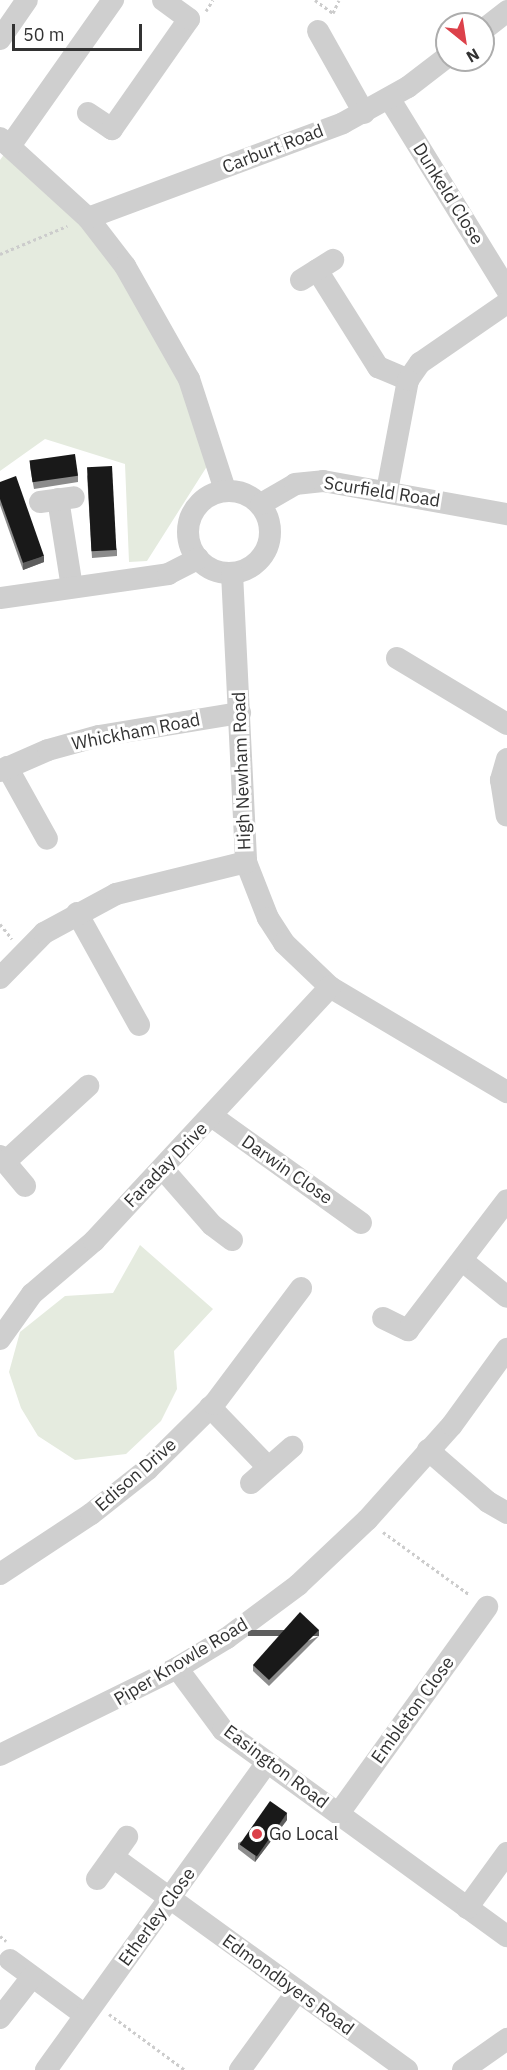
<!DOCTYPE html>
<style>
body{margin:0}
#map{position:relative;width:507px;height:2070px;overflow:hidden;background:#fff;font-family:"IBM Plex Sans",sans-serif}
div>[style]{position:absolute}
.green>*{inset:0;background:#e5ebdf}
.path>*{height:3px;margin-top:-1.5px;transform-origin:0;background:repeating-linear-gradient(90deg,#ccc 0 3px,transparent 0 6px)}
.minor>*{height:22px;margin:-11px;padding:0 11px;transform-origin:11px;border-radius:11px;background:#cfcfcf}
.minor>.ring{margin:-11px;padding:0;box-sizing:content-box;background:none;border:22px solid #cfcfcf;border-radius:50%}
.wall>*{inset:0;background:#8c8c8c}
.shaded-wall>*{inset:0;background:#5e5e5e;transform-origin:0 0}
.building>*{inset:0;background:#191919;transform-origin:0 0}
.dots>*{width:16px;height:16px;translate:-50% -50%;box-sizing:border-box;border:3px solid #fff;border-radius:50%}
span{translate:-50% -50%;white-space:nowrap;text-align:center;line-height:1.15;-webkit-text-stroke:6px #fff;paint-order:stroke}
.street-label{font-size:18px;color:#323232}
.poi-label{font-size:18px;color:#323232}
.left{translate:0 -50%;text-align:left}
.north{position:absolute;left:435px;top:12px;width:60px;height:60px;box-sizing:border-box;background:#fff;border:2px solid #adadad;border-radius:50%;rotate:150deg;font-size:16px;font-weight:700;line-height:24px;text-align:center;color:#323232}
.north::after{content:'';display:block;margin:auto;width:21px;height:27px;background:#dc414a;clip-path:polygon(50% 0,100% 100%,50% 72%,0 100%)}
.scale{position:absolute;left:12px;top:24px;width:130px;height:27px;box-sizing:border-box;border:3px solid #323232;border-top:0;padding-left:8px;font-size:18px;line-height:21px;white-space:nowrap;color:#323232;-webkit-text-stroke:4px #fff;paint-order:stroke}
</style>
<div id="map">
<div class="green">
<i style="clip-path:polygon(5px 153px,64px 204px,123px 268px,188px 397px,211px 460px,147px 561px,129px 562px,125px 464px,45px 439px,0 471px,0 160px)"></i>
<i style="clip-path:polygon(140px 1245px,213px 1309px,174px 1351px,177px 1389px,161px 1421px,126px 1454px,75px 1460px,38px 1436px,21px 1408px,9px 1372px,20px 1332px,65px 1296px,113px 1293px)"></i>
</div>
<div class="path">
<i style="left:315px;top:0;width:22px;rotate:36deg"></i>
<i style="left:333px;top:13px;width:14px;rotate:-65deg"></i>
<i style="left:206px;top:11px;width:13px;rotate:-58deg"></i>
<i style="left:0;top:254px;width:73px;rotate:-22.7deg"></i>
<i style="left:0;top:924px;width:19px;rotate:51deg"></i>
<i style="left:383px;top:1532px;width:107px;rotate:35.9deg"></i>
<i style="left:0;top:1936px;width:8px;rotate:40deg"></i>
<i style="left:109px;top:2014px;width:94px;rotate:36.4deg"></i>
</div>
<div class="minor">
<i style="left:483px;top:30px;width:31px;rotate:-38deg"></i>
<i style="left:318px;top:31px;width:94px;rotate:60.7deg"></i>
<i style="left:0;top:39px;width:47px;rotate:-55.3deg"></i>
<i style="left:389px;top:98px;width:225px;rotate:58.4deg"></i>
<i style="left:88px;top:113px;width:29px;rotate:34deg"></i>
<i style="left:112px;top:129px;width:134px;rotate:-55deg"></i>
<i style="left:189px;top:19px;width:32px;rotate:-144deg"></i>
<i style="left:0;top:138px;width:119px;rotate:42.3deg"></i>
<i style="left:88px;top:218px;width:61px;rotate:52.4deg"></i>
<i style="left:125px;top:266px;width:130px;rotate:60.5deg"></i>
<i style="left:189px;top:379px;width:117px;rotate:72deg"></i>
<i style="left:10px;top:146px;width:179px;rotate:-54.8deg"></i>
<i style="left:88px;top:218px;width:272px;rotate:-20.4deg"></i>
<i style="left:343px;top:123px;width:74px;rotate:-29deg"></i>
<i style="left:408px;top:87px;width:49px;rotate:-37.6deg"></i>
<i style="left:317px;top:270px;width:115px;rotate:57.8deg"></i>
<i style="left:378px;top:367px;width:33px;rotate:23deg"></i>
<i style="left:301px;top:280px;width:38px;rotate:-32deg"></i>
<i style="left:387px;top:491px;width:113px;rotate:-79.3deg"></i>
<i style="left:408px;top:380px;width:21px;rotate:-55deg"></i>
<i style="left:420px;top:363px;width:106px;rotate:-34.6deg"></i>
<i class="ring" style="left:188px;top:491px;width:60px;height:60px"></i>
<i style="left:58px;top:499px;width:89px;rotate:81deg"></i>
<i style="left:40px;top:502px;width:34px;rotate:-8deg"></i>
<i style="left:261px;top:504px;width:39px;rotate:-30deg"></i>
<i style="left:295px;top:484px;width:28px;rotate:-6deg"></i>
<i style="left:323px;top:481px;width:187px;rotate:10.2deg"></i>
<i style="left:232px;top:573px;width:289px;rotate:87.2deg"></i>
<i style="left:246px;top:862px;width:60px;rotate:68.6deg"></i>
<i style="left:268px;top:918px;width:30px;rotate:57deg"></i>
<i style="left:284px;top:943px;width:64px;rotate:43.7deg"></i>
<i style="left:330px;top:987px;width:206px;rotate:30.7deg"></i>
<i style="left:0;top:598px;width:170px;rotate:-8.1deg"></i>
<i style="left:168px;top:574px;width:34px;rotate:-27deg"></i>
<i style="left:397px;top:658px;width:128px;rotate:31deg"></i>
<i style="left:507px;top:759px;width:22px;rotate:106deg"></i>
<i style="left:501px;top:780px;width:36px;rotate:81deg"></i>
<i style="left:7px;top:767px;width:82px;rotate:60.9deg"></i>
<i style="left:0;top:771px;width:52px;rotate:-23.6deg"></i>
<i style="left:48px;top:750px;width:53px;rotate:-15.4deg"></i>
<i style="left:99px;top:736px;width:143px;rotate:-9.3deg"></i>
<i style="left:77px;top:913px;width:128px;rotate:61deg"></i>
<i style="left:0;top:978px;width:63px;rotate:-45.6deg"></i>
<i style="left:44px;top:933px;width:82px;rotate:-28.4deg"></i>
<i style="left:116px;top:894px;width:134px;rotate:-13.8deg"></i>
<i style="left:213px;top:1117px;width:182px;rotate:35.6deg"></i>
<i style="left:0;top:1156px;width:39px;rotate:50deg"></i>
<i style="left:5px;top:1162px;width:113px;rotate:-42.5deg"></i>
<i style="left:163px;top:1169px;width:74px;rotate:48.8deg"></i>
<i style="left:212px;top:1225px;width:25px;rotate:37deg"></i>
<i style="left:464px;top:1262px;width:55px;rotate:39.1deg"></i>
<i style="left:383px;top:1318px;width:28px;rotate:26deg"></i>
<i style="left:408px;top:1330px;width:163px;rotate:-52.7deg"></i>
<i style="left:0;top:1339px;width:55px;rotate:-54.6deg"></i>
<i style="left:32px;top:1294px;width:82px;rotate:-40.5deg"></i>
<i style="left:94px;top:1241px;width:347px;rotate:-47.1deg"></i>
<i style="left:210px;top:1407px;width:83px;rotate:46deg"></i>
<i style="left:428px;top:1450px;width:79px;rotate:40.9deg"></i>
<i style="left:488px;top:1502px;width:22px;rotate:30deg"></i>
<i style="left:251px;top:1483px;width:55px;rotate:-41.3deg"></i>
<i style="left:0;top:1574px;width:109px;rotate:-33.4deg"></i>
<i style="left:91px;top:1514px;width:73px;rotate:-38.3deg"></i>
<i style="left:148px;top:1469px;width:93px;rotate:-44.6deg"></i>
<i style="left:214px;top:1404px;width:145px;rotate:-53.1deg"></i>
<i style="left:177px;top:1668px;width:77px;rotate:53.4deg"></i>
<i style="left:223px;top:1730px;width:351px;rotate:36deg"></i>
<i style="left:0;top:1755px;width:197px;rotate:-26.2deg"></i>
<i style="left:177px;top:1668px;width:58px;rotate:-31deg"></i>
<i style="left:227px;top:1638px;width:89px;rotate:-36.7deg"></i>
<i style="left:298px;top:1585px;width:95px;rotate:-43.3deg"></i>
<i style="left:367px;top:1520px;width:127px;rotate:-48.2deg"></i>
<i style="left:452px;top:1425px;width:94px;rotate:-54.1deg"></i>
<i style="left:339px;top:1813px;width:254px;rotate:-54.3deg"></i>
<i style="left:113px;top:1857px;width:363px;rotate:35.9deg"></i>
<i style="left:97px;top:1879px;width:52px;rotate:-54.5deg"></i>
<i style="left:467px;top:1908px;width:68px;rotate:-54deg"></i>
<i style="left:10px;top:1960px;width:93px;rotate:36.3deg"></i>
<i style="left:0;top:2018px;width:52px;rotate:-52deg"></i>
<i style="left:46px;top:2070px;width:378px;rotate:-54.3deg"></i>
<i style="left:240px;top:2070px;width:95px;rotate:-54deg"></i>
<i style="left:463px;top:2070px;width:54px;rotate:-35.2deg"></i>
</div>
<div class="wall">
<i style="clip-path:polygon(30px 461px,78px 476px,78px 482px,34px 489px,30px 467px)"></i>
<i style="clip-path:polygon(87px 474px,117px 550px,117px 556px,92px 558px)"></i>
<i style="clip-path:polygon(0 482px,44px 562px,23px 570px,0 505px)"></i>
<i style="clip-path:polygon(319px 1636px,269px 1686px,253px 1671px,253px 1665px)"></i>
<i style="clip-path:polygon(287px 1820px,255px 1862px,238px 1849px,238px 1843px)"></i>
</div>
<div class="shaded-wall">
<i style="clip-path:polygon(44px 556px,44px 562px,23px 570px,23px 563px)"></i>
<i style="left:319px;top:1630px;width:6px;height:71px;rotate:90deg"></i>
<i style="clip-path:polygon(287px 1813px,287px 1820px,255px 1862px,255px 1856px)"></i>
</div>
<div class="building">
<i style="left:75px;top:454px;width:22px;height:46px;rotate:82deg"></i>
<i style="left:112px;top:466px;width:84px;height:25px;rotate:87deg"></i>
<i style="clip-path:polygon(16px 476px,44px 556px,23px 563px,0 499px,0 482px)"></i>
<i style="clip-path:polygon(300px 1612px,319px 1630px,269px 1680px,253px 1665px)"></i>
<i style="left:270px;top:1801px;width:21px;height:53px;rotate:35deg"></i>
</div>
<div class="dots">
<i style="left:257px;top:1834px;background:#dc414a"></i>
</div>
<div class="street-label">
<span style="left:273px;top:149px;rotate:-21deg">Carburt Road</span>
<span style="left:448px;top:194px;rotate:58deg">Dunkeld Close</span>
<span style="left:382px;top:492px;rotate:9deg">Scurfield Road</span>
<span style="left:136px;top:732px;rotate:-11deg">Whickham Road</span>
<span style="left:242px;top:771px;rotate:-92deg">High Newham Road</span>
<span style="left:166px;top:1165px;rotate:-46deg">Faraday Drive</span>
<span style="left:287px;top:1170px;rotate:35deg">Darwin Close</span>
<span style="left:136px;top:1475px;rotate:-41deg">Edison Drive</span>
<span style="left:181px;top:1662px;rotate:-31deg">Piper Knowle Road</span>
<span style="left:413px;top:1710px;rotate:-54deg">Embleton Close</span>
<span style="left:276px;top:1767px;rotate:37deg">Easington Road</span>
<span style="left:157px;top:1917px;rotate:-54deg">Etherley Close</span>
<span style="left:288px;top:1985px;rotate:36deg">Edmondbyers Road</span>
</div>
<div class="poi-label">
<span class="left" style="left:269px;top:1834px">Go Local</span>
</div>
<div class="north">N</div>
<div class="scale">50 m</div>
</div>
